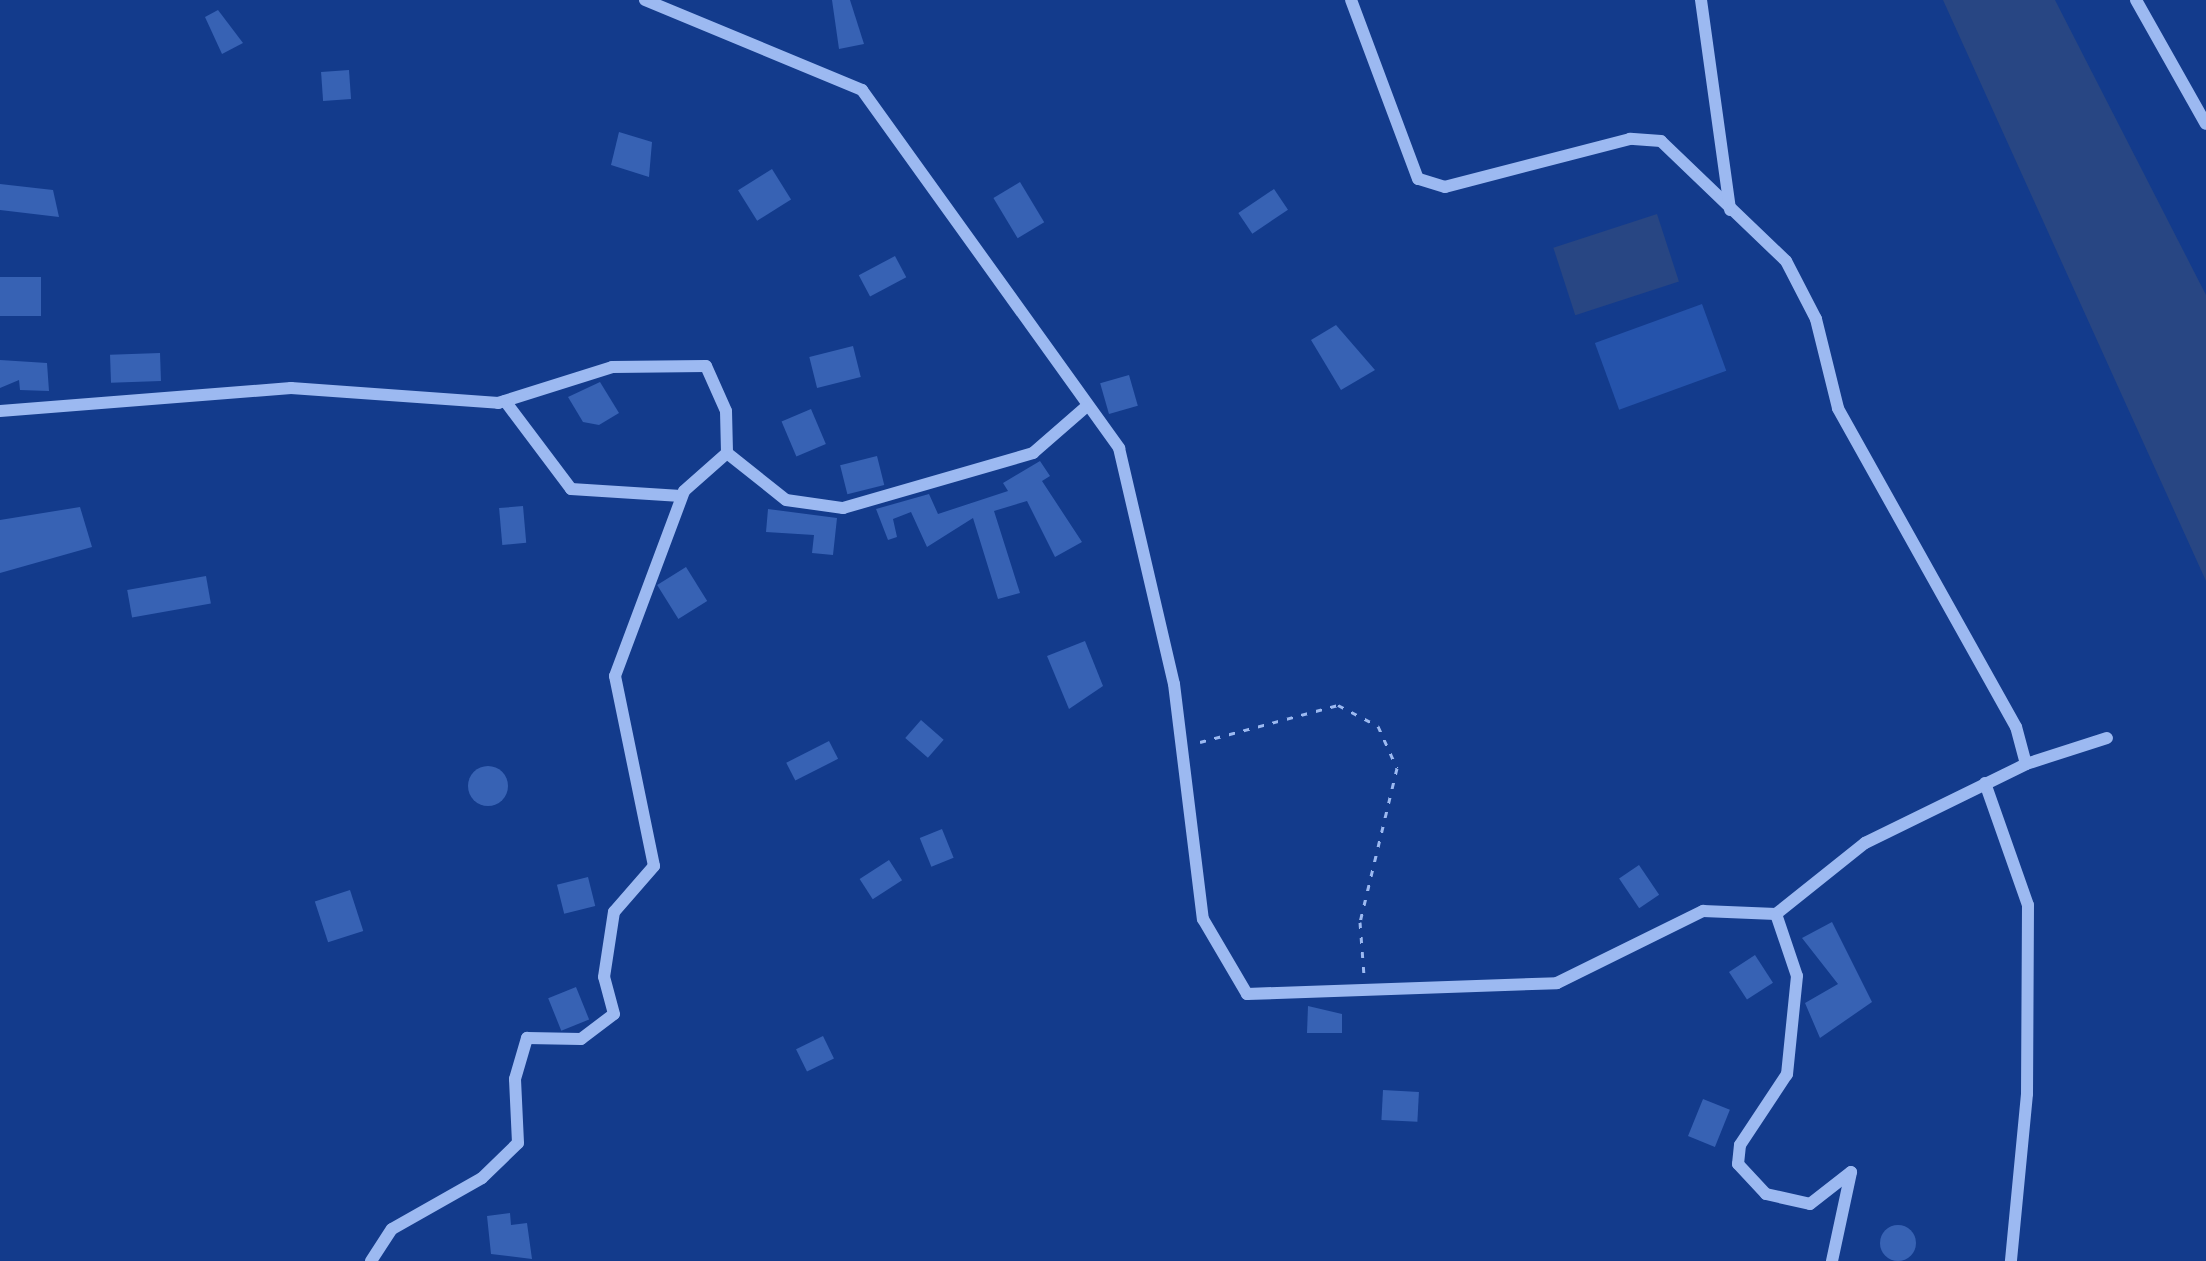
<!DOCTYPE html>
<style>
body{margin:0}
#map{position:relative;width:2206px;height:1261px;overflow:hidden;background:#133b8c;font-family:"Roboto Condensed",sans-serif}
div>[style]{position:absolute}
.green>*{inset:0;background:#2553ab;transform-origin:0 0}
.water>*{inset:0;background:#284683;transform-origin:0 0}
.building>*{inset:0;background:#3762b4;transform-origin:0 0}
.round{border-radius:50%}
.path>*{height:3px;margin-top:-1.5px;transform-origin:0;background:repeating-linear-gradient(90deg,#9cb9f1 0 6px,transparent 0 15px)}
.street>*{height:12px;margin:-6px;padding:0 6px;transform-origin:6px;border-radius:6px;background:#9cb9f1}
span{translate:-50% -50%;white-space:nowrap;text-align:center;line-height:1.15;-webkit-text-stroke:9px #133b8c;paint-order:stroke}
</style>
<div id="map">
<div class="green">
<i style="left:1702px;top:304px;width:71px;height:114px;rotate:70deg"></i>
</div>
<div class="water">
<i style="clip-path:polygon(1943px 0,2055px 0,2206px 295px,2206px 581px)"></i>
<i style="left:1657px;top:214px;width:71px;height:109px;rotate:72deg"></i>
</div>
<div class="building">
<i style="clip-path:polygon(832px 0,850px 0,864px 44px,839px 49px)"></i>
<i style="clip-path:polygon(218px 10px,243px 43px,222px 54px,205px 17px)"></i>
<i style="left:349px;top:70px;width:29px;height:28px;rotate:86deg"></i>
<i style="clip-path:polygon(619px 132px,652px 142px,649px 177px,611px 165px)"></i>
<i style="left:772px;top:169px;width:36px;height:40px;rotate:58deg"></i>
<i style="left:1020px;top:182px;width:47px;height:31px;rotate:59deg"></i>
<i style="clip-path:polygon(0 184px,53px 190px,59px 217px,0 210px)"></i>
<i style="left:1274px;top:189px;width:25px;height:43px;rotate:56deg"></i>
<i style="left:895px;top:256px;width:24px;height:41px;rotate:62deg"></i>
<i style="left:0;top:277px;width:41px;height:39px"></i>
<i style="clip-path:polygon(1336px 325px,1375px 370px,1341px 390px,1311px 340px)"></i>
<i style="left:853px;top:346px;width:32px;height:45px;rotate:76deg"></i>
<i style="left:160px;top:353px;width:28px;height:50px;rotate:88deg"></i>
<i style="clip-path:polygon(0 360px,47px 363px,49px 391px,20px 390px,19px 380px,0 388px)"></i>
<i style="left:1129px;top:375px;width:32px;height:30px;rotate:74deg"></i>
<i style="clip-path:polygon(600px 382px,619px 413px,599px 425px,583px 422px,568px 397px)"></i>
<i style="left:811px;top:409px;width:38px;height:32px;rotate:67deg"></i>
<i style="left:877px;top:456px;width:30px;height:38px;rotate:76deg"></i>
<i style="clip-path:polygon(1040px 461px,1050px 476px,1042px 481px,1082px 542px,1055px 557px,1027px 501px,994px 511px,1020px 593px,998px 599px,973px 518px,927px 547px,911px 512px,893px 519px,897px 537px,888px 540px,876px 509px,929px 494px,938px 514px,1008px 491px,1003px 483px)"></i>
<i style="left:523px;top:506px;width:37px;height:24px;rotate:85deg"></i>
<i style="clip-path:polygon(80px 507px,92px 547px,0 573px,0 520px)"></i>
<i style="clip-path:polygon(768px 509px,837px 518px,833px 555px,812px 553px,814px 535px,766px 532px)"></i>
<i style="left:686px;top:567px;width:40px;height:34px;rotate:58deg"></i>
<i style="left:206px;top:576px;width:28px;height:80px;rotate:80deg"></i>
<i style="clip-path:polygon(1085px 641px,1103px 686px,1069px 709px,1047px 656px)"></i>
<i style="left:921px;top:720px;width:30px;height:24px;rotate:41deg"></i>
<i style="left:829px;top:741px;width:20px;height:48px;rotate:63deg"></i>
<i class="round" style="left:468px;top:766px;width:40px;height:40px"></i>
<i style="left:942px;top:829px;width:31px;height:24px;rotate:68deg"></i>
<i style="left:889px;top:860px;width:24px;height:35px;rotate:57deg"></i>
<i style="left:1639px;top:865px;width:36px;height:24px;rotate:56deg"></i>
<i style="left:588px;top:877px;width:30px;height:32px;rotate:76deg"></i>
<i style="left:350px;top:890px;width:43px;height:37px;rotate:72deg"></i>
<i style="clip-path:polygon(1832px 922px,1872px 1002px,1820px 1038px,1805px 1003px,1838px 984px,1802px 938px)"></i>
<i style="left:1755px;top:955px;width:33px;height:31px;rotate:57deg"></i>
<i style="left:576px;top:987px;width:35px;height:30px;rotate:68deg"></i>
<i style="clip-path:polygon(1308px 1006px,1342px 1014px,1342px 1033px,1307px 1033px)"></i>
<i style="left:823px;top:1036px;width:25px;height:30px;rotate:64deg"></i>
<i style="left:1383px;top:1090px;width:36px;height:30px;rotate:3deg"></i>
<i style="left:1703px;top:1099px;width:29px;height:40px;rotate:22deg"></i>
<i style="clip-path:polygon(510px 1213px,511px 1225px,527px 1223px,532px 1259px,491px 1254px,487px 1216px)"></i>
<i class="round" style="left:1880px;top:1225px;width:36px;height:36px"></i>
</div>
<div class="path">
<i style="left:1200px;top:742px;width:143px;rotate:-15deg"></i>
<i style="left:1338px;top:705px;width:45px;rotate:27.7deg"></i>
<i style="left:1378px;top:726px;width:46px;rotate:65.7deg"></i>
<i style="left:1397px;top:768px;width:158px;rotate:103.5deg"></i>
<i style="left:1360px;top:922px;width:53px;rotate:85.7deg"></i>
</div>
<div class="street">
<i style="left:645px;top:0;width:235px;rotate:22.5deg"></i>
<i style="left:862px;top:90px;width:441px;rotate:54.3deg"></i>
<i style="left:1119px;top:448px;width:242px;rotate:76.9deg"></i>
<i style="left:1174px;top:684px;width:237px;rotate:83deg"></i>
<i style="left:1203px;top:919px;width:87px;rotate:59.6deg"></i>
<i style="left:1247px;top:994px;width:310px;rotate:-2deg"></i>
<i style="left:1557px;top:983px;width:163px;rotate:-26.3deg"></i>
<i style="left:1703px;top:911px;width:73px;rotate:2.4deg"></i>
<i style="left:1776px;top:914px;width:114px;rotate:-38.6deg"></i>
<i style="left:1865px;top:843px;width:179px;rotate:-26.1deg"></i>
<i style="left:2026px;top:764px;width:38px;rotate:-105deg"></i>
<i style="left:2016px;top:727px;width:365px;rotate:-119.2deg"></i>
<i style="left:1838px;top:408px;width:92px;rotate:-103.9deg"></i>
<i style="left:1816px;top:319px;width:65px;rotate:-117.3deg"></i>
<i style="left:1786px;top:261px;width:173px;rotate:-136.2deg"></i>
<i style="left:1661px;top:141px;width:31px;rotate:-176deg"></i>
<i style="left:1630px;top:139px;width:191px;rotate:165.5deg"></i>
<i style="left:1445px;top:187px;width:28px;rotate:-163deg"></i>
<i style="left:1418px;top:179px;width:191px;rotate:-110.5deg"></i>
<i style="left:1701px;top:0;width:212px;rotate:82.1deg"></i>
<i style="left:2136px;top:0;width:142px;rotate:60.6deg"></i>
<i style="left:505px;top:401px;width:110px;rotate:53.1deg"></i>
<i style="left:571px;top:489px;width:110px;rotate:3.6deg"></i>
<i style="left:0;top:411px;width:292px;rotate:-4.5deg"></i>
<i style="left:291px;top:388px;width:208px;rotate:4.1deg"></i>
<i style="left:498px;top:403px;width:120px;rotate:-17.5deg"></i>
<i style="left:612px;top:367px;width:94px;rotate:-0.6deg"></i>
<i style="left:706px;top:366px;width:49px;rotate:66deg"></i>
<i style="left:726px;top:411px;width:42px;rotate:88.6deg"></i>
<i style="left:727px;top:453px;width:75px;rotate:38.5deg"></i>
<i style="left:786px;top:500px;width:58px;rotate:8deg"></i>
<i style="left:843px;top:508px;width:198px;rotate:-16.1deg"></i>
<i style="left:1033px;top:453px;width:70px;rotate:-41deg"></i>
<i style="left:2026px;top:764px;width:85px;rotate:-17.8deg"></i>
<i style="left:1985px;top:783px;width:129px;rotate:70.6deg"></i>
<i style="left:2028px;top:905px;width:189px;rotate:90.3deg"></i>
<i style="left:2027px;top:1094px;width:168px;rotate:95.5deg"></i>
<i style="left:1776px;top:914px;width:65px;rotate:71.3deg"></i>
<i style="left:1797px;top:976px;width:99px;rotate:95.8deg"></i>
<i style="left:1787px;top:1074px;width:85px;rotate:123.5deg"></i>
<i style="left:1740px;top:1145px;width:19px;rotate:96deg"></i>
<i style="left:1738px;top:1164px;width:41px;rotate:47deg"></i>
<i style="left:1766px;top:1194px;width:45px;rotate:12.8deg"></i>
<i style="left:1810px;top:1204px;width:52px;rotate:-38deg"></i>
<i style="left:371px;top:1261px;width:38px;rotate:-57deg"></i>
<i style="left:392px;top:1229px;width:103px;rotate:-29.5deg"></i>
<i style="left:482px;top:1178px;width:50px;rotate:-44.2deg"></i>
<i style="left:518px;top:1143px;width:64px;rotate:-92.7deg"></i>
<i style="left:515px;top:1079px;width:43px;rotate:-73.7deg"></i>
<i style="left:527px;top:1038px;width:54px;rotate:1.1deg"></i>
<i style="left:581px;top:1039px;width:41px;rotate:-37.1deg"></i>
<i style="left:614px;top:1014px;width:38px;rotate:-105deg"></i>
<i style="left:604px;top:977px;width:66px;rotate:-81.3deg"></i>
<i style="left:614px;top:912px;width:61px;rotate:-49deg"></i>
<i style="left:654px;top:866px;width:194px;rotate:-101.6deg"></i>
<i style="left:615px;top:676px;width:197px;rotate:-69.5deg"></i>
<i style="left:684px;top:491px;width:57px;rotate:-41.5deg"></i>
<i style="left:1832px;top:1261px;width:91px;rotate:-77.9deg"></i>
</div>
</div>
